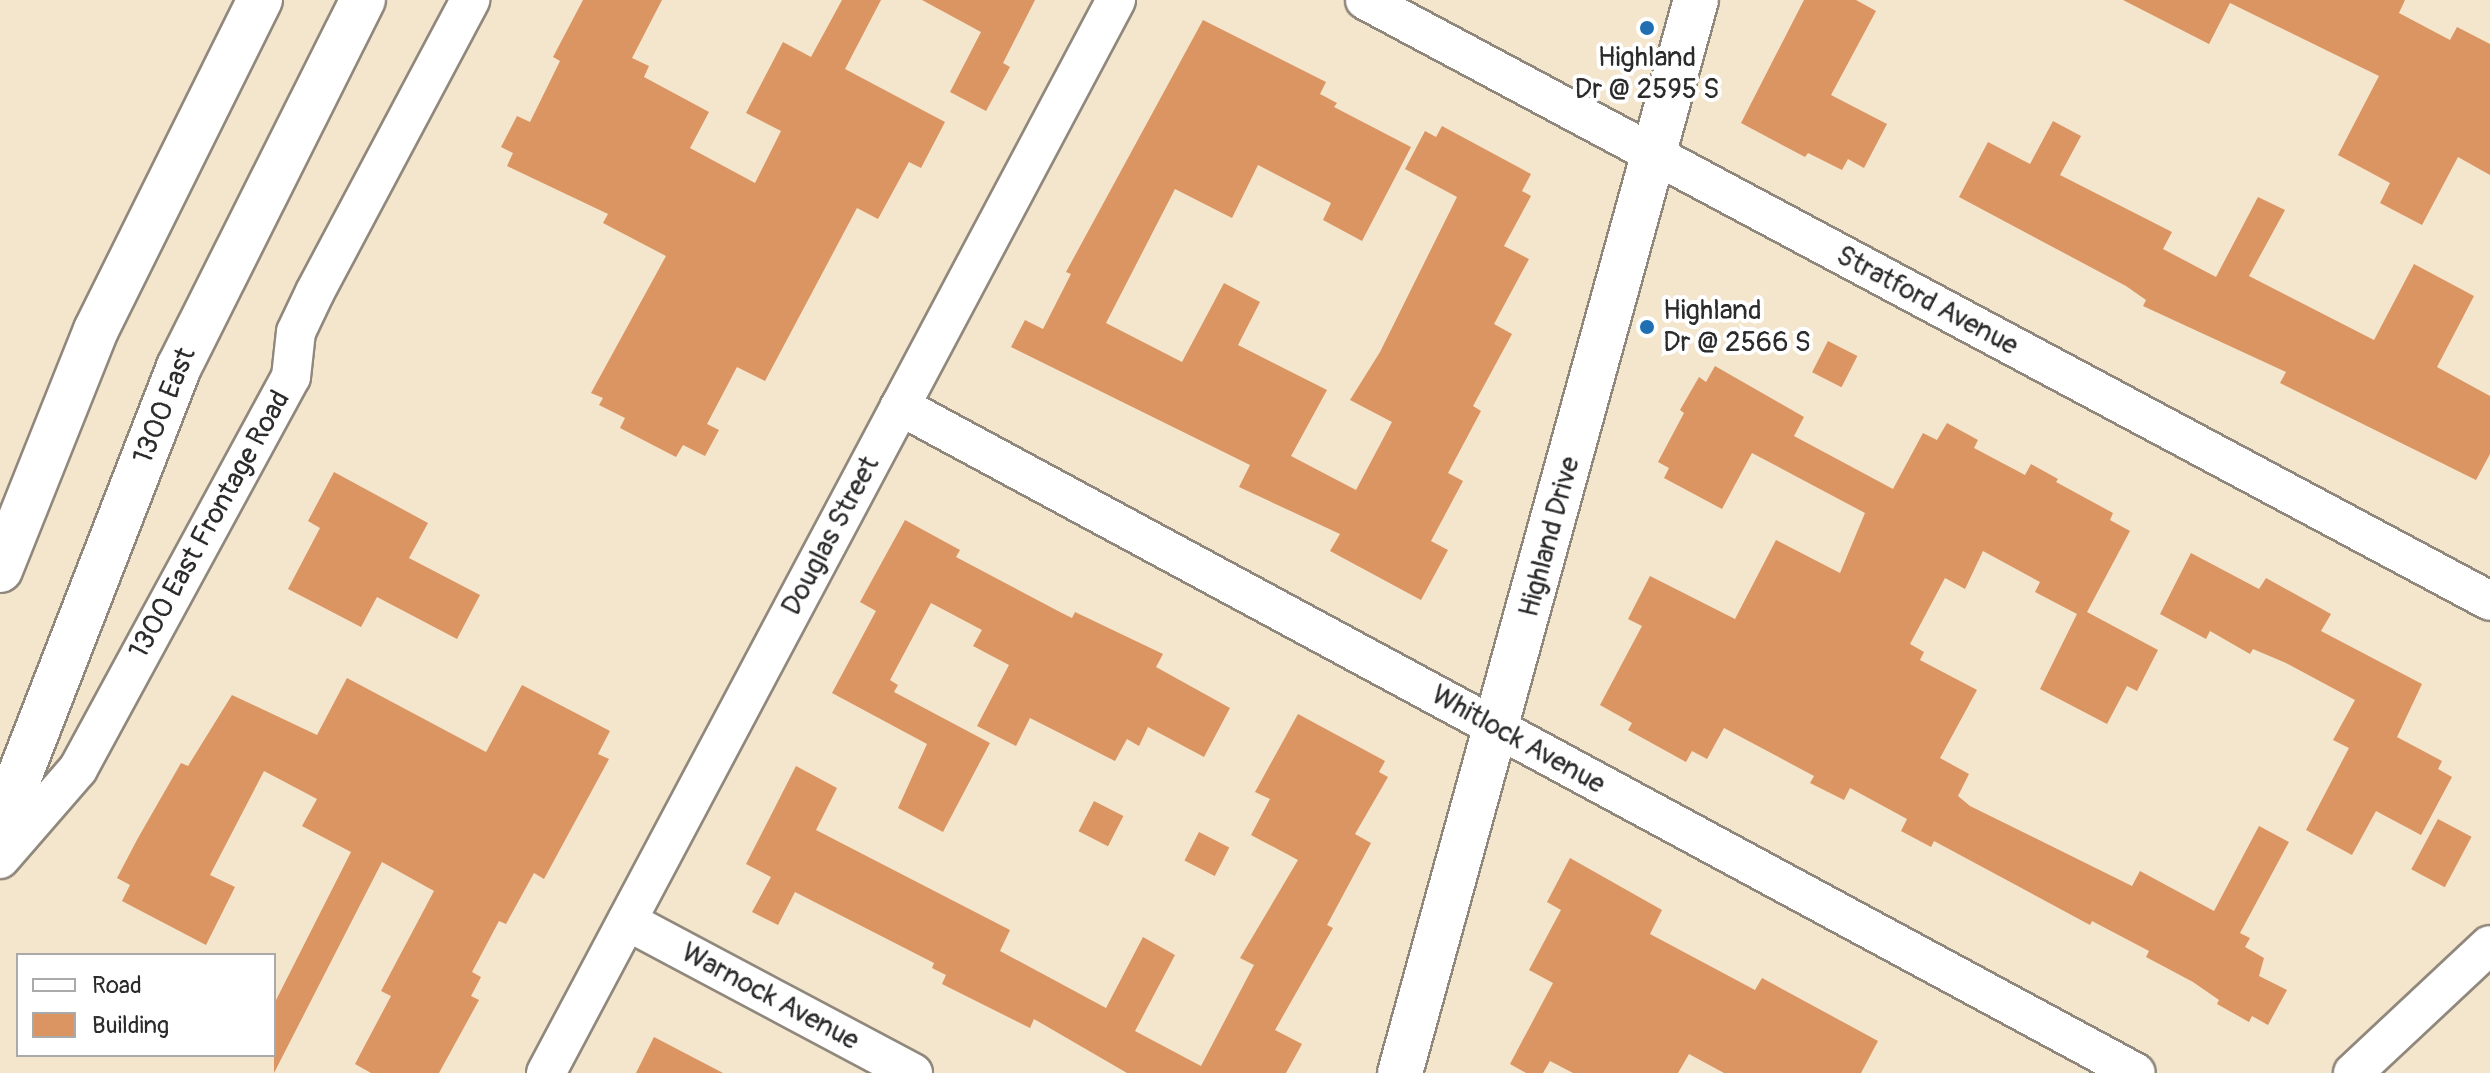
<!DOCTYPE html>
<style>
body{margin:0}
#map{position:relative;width:2490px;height:1073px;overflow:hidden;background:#f4e5cd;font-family:Pangolin,sans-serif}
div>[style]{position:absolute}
.building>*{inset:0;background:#db9562;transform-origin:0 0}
.roads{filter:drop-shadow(2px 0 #90887c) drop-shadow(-2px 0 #90887c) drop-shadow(0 2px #90887c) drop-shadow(0 -2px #90887c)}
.street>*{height:38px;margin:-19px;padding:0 19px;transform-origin:19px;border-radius:19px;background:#fff}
.secondary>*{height:44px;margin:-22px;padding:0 22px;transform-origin:22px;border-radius:22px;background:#fff}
.dots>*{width:22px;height:22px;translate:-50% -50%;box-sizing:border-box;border:4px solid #fff;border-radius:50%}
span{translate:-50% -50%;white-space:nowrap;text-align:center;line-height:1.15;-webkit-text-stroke:8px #fff;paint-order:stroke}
.poi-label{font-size:28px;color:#2b2b2b}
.left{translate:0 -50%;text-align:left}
.street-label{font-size:28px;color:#2b2b2b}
.legend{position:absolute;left:16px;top:953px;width:260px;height:104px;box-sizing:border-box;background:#fff;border:2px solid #aaa;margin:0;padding:10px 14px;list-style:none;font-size:24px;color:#2b2b2b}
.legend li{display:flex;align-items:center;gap:16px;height:40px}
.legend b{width:40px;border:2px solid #aaa}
</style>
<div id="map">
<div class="building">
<i style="clip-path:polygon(583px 0,662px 0,632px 58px,649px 66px,644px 77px,709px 112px,690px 148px,755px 183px,781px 131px,746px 113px,783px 42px,811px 57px,842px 0,881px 0,845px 69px,945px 122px,921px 168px,909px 162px,878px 219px,857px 208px,765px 381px,737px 367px,707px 424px,719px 430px,705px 456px,683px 445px,676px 457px,620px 428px,625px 418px,599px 405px,603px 398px,591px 393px,666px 256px,603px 223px,608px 214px,507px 166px,513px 153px,501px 147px,517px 116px,530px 122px,560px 61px,553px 57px)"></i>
<i style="clip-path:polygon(922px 0,1035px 0,1003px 63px,1010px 67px,986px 111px,950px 92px,981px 32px)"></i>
<i style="clip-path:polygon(1804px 0,1856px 0,1876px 11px,1831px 95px,1887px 124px,1864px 168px,1848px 159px,1842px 170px,1808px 153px,1805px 157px,1741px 123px)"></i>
<i style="clip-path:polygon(2123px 0,2405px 0,2399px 13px,2450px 40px,2457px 27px,2490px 44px,2490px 175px,2458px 157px,2422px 225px,2380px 203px,2390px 183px,2338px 155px,2379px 76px,2230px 3px,2209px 44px)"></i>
<i style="clip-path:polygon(1203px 20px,1326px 82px,1320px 94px,1337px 103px,1334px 107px,1411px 147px,1362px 241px,1323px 220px,1331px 203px,1258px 165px,1232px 218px,1175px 189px,1106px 323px,1182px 362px,1224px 283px,1260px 302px,1238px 345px,1327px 390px,1291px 456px,1356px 490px,1392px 422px,1350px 400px,1380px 352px,1457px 197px,1405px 169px,1425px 131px,1436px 137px,1442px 126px,1531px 174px,1522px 191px,1531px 196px,1504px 246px,1529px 259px,1494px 324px,1512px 334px,1473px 406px,1481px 411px,1448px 473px,1463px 481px,1431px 541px,1448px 550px,1421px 600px,1330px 551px,1340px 534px,1239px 487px,1250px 465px,1011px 347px,1025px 320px,1043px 329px,1071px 274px,1066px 272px)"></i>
<i style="clip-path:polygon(2053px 121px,2081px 136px,2060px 175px,2172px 232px,2163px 249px,2216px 277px,2258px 197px,2285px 210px,2249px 276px,2374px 340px,2414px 264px,2474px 296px,2437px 367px,2490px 396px,2490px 454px,2476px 480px,2280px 383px,2286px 372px,2143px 306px,2146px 300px,2126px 286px,1959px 197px,1988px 142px,2030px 164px)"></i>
<i style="left:1828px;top:341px;width:33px;height:35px;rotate:27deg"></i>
<i style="clip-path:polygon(1715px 366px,1804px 417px,1794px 436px,1893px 489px,1923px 433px,1937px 440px,1947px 423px,1978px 440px,1974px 448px,2025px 475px,2031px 464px,2058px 479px,2056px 482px,2113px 513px,2110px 520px,2130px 531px,2087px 612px,2158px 650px,2137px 691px,2127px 686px,2107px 724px,2040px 689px,2077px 614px,2035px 592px,2040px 582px,1983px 551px,1965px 589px,1945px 578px,1910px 644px,1924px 652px,1920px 660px,1977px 690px,1940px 758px,1969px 774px,1958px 796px,1970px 806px,2132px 886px,2140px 871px,2214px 911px,2259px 826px,2289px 842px,2240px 933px,2250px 938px,2245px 947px,2264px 958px,2259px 976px,2287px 990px,2268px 1025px,2252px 1016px,2249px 1022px,2217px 1004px,2219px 1000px,2193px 982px,2146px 957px,2149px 951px,2092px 921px,2090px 925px,1934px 841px,1931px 847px,1901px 831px,1907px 819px,1850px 788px,1844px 800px,1810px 783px,1814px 776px,1724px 728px,1707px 759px,1692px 751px,1686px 762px,1628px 730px,1632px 723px,1600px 705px,1642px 626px,1628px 619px,1650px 576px,1735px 619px,1776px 540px,1840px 573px,1865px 513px,1752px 453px,1722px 509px,1664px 478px,1669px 468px,1658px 462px,1684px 413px,1680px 410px,1699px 377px,1706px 382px)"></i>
<i style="clip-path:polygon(334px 472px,428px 523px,409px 558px,480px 595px,457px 639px,377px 597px,361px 627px,288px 589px,320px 528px,308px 521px)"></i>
<i style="clip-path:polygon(905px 520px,960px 550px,956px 557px,1058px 611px,1072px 618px,1075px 612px,1163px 654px,1156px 667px,1230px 708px,1204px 757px,1148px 727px,1139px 746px,1127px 739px,1115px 761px,1030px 718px,1016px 746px,977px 726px,1009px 665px,973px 646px,982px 630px,931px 603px,890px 680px,898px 685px,894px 692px,990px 743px,943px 832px,898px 808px,927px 744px,832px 693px,876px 611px,860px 602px)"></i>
<i style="clip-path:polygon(2191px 553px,2259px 589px,2266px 578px,2331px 614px,2321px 631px,2422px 684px,2397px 737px,2442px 761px,2438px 769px,2452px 777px,2421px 835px,2376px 811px,2352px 855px,2306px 830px,2349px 748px,2333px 740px,2355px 700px,2286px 663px,2253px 649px,2250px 654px,2210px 631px,2206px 639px,2160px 614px)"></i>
<i style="clip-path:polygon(347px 678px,486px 752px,522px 685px,610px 731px,598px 754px,609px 759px,544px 879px,534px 873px,506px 924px,499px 921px,472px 972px,481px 977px,471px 996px,479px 1000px,439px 1073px,371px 1073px,355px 1064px,391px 996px,381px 991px,434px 891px,382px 862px,274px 1073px,274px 1004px,351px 852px,302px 826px,317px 799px,264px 771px,210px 875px,235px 887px,206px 945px,122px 901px,130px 885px,117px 878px,138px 838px,181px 763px,188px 766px,232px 695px,317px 735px)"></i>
<i style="clip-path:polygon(1298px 714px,1385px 761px,1379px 772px,1388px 777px,1355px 834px,1371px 843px,1327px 925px,1333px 928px,1275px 1030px,1302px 1044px,1286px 1073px,1127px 1073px,1034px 1019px,1030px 1028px,942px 984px,946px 975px,932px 968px,934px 963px,795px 892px,778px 925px,752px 912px,771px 877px,746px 864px,796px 766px,837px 788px,816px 830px,1010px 930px,1000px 951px,1106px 1008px,1143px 937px,1175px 955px,1135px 1031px,1201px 1066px,1254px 965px,1240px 958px,1298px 860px,1251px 835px,1270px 799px,1255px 792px)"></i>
<i style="left:1094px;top:801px;width:33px;height:34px;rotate:27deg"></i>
<i style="left:2438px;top:819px;width:38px;height:57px;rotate:28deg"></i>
<i style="left:1199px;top:832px;width:34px;height:32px;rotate:27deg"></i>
<i style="clip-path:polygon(1570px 858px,1662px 910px,1650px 934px,1755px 990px,1762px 978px,1878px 1041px,1861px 1073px,1724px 1073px,1689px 1054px,1678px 1073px,1573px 1073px,1550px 1061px,1543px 1073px,1526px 1073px,1510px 1064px,1553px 983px,1529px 970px,1561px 910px,1547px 902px)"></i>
<i style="clip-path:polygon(654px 1037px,723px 1073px,636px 1073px)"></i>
</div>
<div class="roads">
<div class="street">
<i style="left:1365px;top:0;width:1275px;rotate:28.11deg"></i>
<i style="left:900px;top:406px;width:1404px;rotate:28.35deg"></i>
<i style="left:0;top:859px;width:119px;rotate:-49.1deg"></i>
<i style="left:78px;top:769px;width:446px;rotate:-61.5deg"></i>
<i style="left:291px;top:377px;width:45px;rotate:-83.7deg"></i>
<i style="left:296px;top:332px;width:44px;rotate:-64.6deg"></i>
<i style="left:315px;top:292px;width:331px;rotate:-62deg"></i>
<i style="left:627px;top:921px;width:324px;rotate:28deg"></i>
<i style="left:546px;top:1073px;width:1215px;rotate:-62.02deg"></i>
<i style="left:2353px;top:1073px;width:187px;rotate:-43.1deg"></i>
</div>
<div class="secondary">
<i style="left:0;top:570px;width:258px;rotate:-68.2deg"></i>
<i style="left:96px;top:330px;width:369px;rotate:-63.6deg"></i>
<i style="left:0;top:826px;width:493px;rotate:-68.7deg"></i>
<i style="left:179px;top:367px;width:411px;rotate:-63.4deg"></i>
<i style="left:1400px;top:1073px;width:1113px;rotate:-74.58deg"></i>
</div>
</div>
<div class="dots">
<i style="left:1647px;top:28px;background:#1f6fb2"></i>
<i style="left:1647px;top:327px;background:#1f6fb2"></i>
</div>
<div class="poi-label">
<span style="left:1647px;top:74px">Highland<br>Dr @ 2595 S</span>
<span class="left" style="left:1663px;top:327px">Highland<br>Dr @ 2566 S</span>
</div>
<div class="street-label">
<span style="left:1927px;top:301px;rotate:28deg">Stratford Avenue</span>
<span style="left:165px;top:406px;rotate:-68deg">1300 East</span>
<span style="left:210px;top:525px;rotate:-61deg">1300 East Frontage Road</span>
<span style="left:831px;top:536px;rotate:-62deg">Douglas Street</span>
<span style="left:1550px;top:537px;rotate:-75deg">Highland Drive</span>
<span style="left:1518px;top:740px;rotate:29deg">Whitlock Avenue</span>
<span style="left:770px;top:997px;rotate:28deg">Warnock Avenue</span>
</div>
<ul class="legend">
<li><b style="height:10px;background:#fff"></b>Road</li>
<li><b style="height:22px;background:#db9562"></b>Building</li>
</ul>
</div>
